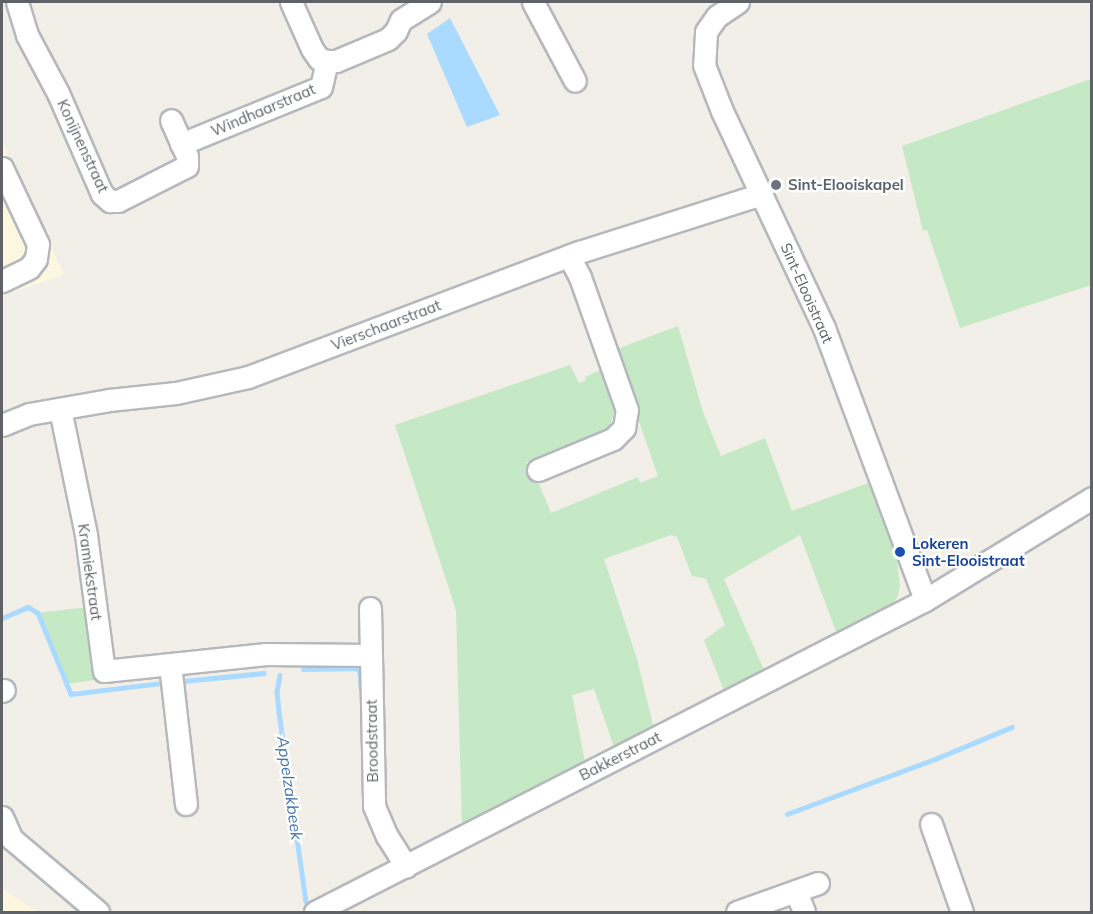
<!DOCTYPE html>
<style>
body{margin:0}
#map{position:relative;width:1093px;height:914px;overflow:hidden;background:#f1efe8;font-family:Mulish,sans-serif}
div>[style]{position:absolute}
.commercial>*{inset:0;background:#fef7e0}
.green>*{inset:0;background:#c5e8c5}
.water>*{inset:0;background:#aadaff}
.stream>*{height:4.5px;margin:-2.25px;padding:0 2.25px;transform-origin:2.25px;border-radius:2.25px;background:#aadaff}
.roads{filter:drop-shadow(2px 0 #b5b8bc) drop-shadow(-2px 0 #b5b8bc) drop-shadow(0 2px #b5b8bc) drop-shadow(0 -2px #b5b8bc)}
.minor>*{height:21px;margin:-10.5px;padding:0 10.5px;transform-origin:10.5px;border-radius:10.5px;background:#fff}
.dots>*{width:16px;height:16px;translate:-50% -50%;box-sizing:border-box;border:3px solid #fff;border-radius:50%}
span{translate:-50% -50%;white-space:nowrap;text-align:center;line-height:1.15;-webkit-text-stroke:4.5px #fff;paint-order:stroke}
.street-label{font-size:15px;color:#5f6368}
.worship-label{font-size:15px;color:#5b616d;font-weight:700}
.left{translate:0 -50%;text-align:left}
.transit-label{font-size:15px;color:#164399;font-weight:700}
.water-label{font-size:16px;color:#4174aa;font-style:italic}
.frame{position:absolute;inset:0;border:3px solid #5f6368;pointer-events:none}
</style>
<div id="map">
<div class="commercial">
<i style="clip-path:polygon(2px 142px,64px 275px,2px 295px)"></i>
<i style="clip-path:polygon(2px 888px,25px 904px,39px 912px,2px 912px)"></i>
</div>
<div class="green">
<i style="clip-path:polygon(1091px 79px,1091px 285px,960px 328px,927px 230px,923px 231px,902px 146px)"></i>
<i style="clip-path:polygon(678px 326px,703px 412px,721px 456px,765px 438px,792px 511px,868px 483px,897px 561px,900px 586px,898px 595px,894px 603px,837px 634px,800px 535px,724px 579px,765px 672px,725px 693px,704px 640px,725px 625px,706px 579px,692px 576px,677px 537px,671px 535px,604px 559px,637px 659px,654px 729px,614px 747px,594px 689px,572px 695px,586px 767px,462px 828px,456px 610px,395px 425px,570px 365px,579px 383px,586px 380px,585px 377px,609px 366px,619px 396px,609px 428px,526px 462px,537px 479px,551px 513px,638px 477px,640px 483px,658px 476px,614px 350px)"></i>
<i style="clip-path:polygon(88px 607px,95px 680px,67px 684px,38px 613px)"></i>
</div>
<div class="water">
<i style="clip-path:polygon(450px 18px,500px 115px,467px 127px,427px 34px)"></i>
</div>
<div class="stream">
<i style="left:2px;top:618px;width:28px;rotate:-23deg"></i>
<i style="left:28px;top:607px;width:12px;rotate:31deg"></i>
<i style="left:38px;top:613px;width:87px;rotate:67.8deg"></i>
<i style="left:71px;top:694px;width:92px;rotate:-6.9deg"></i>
<i style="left:303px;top:669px;width:54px;rotate:-1.1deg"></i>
<i style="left:357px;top:668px;width:5px;rotate:53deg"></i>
<i style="left:360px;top:672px;width:15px;rotate:86deg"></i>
<i style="left:280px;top:675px;width:17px;rotate:100deg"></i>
<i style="left:277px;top:692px;width:20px;rotate:84deg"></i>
<i style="left:279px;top:712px;width:191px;rotate:81.9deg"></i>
<i style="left:183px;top:681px;width:81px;rotate:-5.6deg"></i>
<i style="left:787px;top:814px;width:158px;rotate:-20.4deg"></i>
<i style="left:935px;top:759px;width:83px;rotate:-22.6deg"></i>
</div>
<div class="roads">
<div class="minor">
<i style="left:17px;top:2px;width:34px;rotate:73deg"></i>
<i style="left:27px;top:35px;width:66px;rotate:61.9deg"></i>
<i style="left:58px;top:93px;width:110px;rotate:66.5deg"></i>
<i style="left:102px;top:194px;width:11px;rotate:41deg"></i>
<i style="left:110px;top:201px;width:8px"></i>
<i style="left:118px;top:201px;width:77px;rotate:-26.9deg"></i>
<i style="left:187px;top:166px;width:10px;rotate:-90deg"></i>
<i style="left:187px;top:156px;width:39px;rotate:-114deg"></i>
<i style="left:291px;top:2px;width:51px;rotate:65.9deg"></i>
<i style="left:312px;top:49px;width:12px;rotate:55deg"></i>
<i style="left:319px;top:59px;width:8px;rotate:14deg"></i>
<i style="left:327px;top:61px;width:9px"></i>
<i style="left:336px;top:61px;width:56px;rotate:-22.9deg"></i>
<i style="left:388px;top:39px;width:11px;rotate:-45deg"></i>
<i style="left:396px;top:31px;width:12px;rotate:-66deg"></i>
<i style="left:401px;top:20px;width:34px;rotate:-32deg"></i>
<i style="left:533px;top:2px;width:89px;rotate:62deg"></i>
<i style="left:738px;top:2px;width:25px;rotate:146deg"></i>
<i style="left:717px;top:16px;width:19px;rotate:125deg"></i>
<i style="left:706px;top:32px;width:33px;rotate:93deg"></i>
<i style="left:704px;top:65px;width:49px;rotate:68.6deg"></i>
<i style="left:722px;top:111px;width:240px;rotate:64.8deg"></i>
<i style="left:824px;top:328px;width:290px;rotate:69.6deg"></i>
<i style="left:181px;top:144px;width:151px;rotate:-22.2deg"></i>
<i style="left:321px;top:87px;width:27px;rotate:-77deg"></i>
<i style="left:2px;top:168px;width:84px;rotate:64.7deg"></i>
<i style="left:38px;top:244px;width:15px;rotate:98deg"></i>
<i style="left:36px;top:259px;width:11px;rotate:128deg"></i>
<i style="left:29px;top:268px;width:30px;rotate:154deg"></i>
<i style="left:60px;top:409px;width:129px;rotate:78.3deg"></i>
<i style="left:86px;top:535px;width:137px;rotate:82.5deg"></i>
<i style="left:104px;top:671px;width:163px;rotate:-6deg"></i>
<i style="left:266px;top:654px;width:105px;rotate:0.5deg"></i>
<i style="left:2px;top:425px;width:29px;rotate:-22deg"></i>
<i style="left:29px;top:414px;width:81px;rotate:-9.9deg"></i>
<i style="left:109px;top:400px;width:67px;rotate:-6deg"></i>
<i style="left:176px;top:393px;width:74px;rotate:-12.5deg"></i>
<i style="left:248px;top:377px;width:354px;rotate:-20.7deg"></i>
<i style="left:579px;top:252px;width:192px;rotate:-17.6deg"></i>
<i style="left:538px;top:470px;width:81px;rotate:-22.5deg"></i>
<i style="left:613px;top:439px;width:16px;rotate:-45deg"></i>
<i style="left:624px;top:428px;width:18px;rotate:-81deg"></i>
<i style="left:627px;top:410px;width:141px;rotate:-109.5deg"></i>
<i style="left:580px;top:277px;width:24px;rotate:-118deg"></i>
<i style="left:370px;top:608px;width:198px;rotate:88.8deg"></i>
<i style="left:374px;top:806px;width:33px;rotate:67deg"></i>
<i style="left:387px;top:836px;width:36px;rotate:58deg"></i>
<i style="left:170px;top:664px;width:141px;rotate:83.5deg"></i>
<i style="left:2px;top:691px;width:2px;rotate:-27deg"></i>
<i style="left:2px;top:817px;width:24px;rotate:66deg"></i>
<i style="left:12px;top:839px;width:113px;rotate:40.3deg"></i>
<i style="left:931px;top:824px;width:93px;rotate:70.6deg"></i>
<i style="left:796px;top:891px;width:22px;rotate:69deg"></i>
<i style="left:315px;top:912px;width:685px;rotate:-27.09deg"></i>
<i style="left:925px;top:600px;width:196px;rotate:-31.4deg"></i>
<i style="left:737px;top:912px;width:86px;rotate:-19.7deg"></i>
</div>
</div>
<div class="dots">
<i style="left:776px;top:185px;background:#6b7280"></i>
<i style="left:900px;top:552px;background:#1a4fb4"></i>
</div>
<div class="street-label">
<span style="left:263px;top:110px;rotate:-23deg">Windhaarstraat</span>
<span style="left:83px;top:146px;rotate:65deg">Konijnenstraat</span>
<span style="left:807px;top:293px;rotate:66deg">Sint-Elooistraat</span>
<span style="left:386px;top:325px;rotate:-21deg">Vierschaarstraat</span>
<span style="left:90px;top:572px;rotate:82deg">Kramiekstraat</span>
<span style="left:372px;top:741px;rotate:-91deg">Broodstraat</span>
<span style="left:620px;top:756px;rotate:-27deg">Bakkerstraat</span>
</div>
<div class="worship-label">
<span class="left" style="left:788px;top:185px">Sint-Elooiskapel</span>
</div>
<div class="transit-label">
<span class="left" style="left:912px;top:552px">Lokeren<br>Sint-Elooistraat</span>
</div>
<div class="water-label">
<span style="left:290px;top:788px;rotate:82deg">Appelzakbeek</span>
</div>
<div class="frame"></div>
</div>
